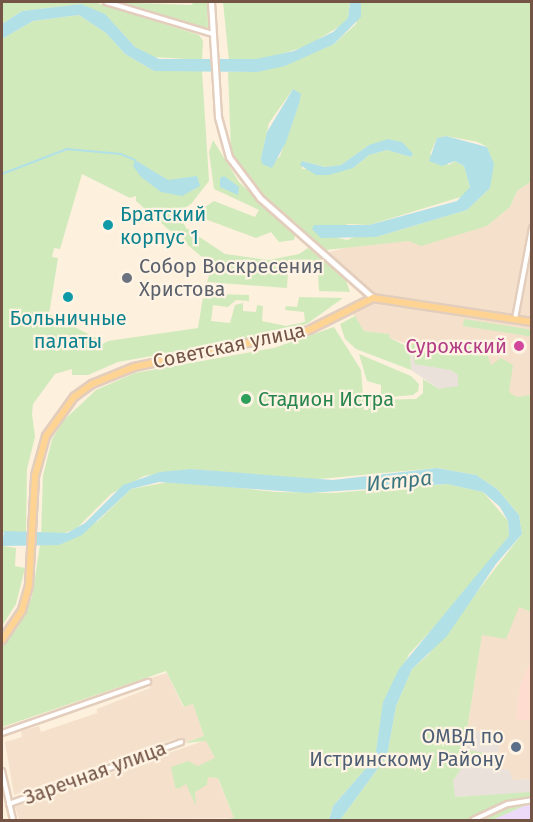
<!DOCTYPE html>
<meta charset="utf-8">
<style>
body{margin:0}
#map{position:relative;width:533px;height:822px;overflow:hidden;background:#fdf0dd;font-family:"Fira Sans",sans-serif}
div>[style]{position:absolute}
.residential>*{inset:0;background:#f5e1cb}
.commercial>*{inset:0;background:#feddd0}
.industrial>*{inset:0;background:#eae1da}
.education>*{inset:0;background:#eddaf9}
.green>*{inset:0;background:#d0eabc;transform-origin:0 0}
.water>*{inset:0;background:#b1e0e7}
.stream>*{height:1.5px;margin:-0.75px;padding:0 0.75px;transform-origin:0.75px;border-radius:0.75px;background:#b1e0e7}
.roads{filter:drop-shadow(2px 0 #e3cdbc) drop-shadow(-2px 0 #e3cdbc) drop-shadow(0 2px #e3cdbc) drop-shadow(0 -2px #e3cdbc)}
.street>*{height:4px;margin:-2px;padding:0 2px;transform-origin:2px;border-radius:2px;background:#fff}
.secondary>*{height:5px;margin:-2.5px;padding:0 2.5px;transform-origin:2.5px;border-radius:2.5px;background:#fff}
.primary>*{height:6px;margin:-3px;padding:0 3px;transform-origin:3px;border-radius:3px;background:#ffd492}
.dots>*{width:16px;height:16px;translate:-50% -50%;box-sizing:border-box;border:3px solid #fff4e4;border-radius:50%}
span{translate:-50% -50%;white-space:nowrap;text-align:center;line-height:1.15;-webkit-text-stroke:4.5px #fff4e4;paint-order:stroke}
.culture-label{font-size:20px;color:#0d838f}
.left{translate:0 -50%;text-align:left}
.worship-label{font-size:20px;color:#5b616d}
.street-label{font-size:20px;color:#735445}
.hotel-label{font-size:20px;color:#b23c85}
.right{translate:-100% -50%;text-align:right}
.leisure-label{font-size:20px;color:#27864d}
.service-label{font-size:20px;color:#4e5e75}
.water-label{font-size:21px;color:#3b7781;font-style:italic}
.frame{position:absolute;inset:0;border:3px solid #735445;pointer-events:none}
</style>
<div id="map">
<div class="residential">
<i style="clip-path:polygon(531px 155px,531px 405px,427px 351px,390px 338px,389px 334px,364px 331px,349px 308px,372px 299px,321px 254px,361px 244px,409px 241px,487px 226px,510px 207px,517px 191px,530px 182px)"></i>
<i style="clip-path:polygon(519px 607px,531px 612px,531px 779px,513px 780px,496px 768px,501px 735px,467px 730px,482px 634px)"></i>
<i style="clip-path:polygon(167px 673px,183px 707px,193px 704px,204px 736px,185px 743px,183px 739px,174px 739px,14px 795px,5px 742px,22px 737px,21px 731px,39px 726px,41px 732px,97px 713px,97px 709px,150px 688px,148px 679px)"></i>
<i style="clip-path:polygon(206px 740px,224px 775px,218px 779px,234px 818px,19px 820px,15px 807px)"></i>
</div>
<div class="commercial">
<i style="clip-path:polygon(531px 661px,531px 721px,516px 719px,520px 686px)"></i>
</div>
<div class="industrial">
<i style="clip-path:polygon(410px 348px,427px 351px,470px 383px,454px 389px,439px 389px,411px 370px)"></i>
<i style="clip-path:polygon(467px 730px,501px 735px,496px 768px,509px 770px,513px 780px,531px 779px,531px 793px,454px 797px,453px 781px)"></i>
</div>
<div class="education">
<i style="clip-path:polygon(531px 802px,531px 820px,492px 820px)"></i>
</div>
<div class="green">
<i style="clip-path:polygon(2px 2px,94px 2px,199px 35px,203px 41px,202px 60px,153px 57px,135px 47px,111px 21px,81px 4px,22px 11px,2px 24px)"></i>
<i style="clip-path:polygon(110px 2px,192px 5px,193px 2px,207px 2px,208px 27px,203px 29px)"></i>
<i style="clip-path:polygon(223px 2px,350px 2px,348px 18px,342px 25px,307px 46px,269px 58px,229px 61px)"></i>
<i style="clip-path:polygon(evenodd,361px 2px,531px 2px,530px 182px,517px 191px,510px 207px,487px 226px,421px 246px,409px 241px,326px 250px,264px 197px,239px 166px,231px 150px,228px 72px,257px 72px,334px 44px,356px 24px,361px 2px,293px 89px,299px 104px,280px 156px,276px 160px,261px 159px,269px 123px,293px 89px,361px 2px,446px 136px,478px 142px,487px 147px,491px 159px,490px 188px,467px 210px,376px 237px,360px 235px,347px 240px,329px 236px,348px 224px,369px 225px,464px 196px,470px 187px,464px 166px,455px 161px,449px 165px,430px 154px,437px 138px,446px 136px,361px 2px,369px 145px,413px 154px,411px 157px,387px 150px,369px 155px,353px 168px,302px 169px,302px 161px,326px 167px,341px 165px,369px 145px)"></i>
<i style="clip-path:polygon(79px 15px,106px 33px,125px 54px,154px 71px,202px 71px,209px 181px,191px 204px,178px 212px,186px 228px,225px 254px,269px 260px,299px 254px,308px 248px,345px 278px,350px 292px,319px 291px,318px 272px,288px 271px,287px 288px,207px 282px,210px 273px,216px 269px,182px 240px,183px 236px,176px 236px,136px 201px,136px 196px,130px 198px,82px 174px,60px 249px,54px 248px,52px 257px,58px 258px,49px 314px,100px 340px,101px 345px,108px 341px,198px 328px,203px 297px,210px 299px,215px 294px,249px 295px,249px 301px,236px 300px,228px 307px,213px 305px,211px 321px,230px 323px,235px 305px,243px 303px,243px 311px,256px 312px,257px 305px,263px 306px,262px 321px,286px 326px,305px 322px,304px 312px,285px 310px,286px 306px,297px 307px,299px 297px,343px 298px,308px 323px,288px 332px,118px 362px,88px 375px,72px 375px,72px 369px,55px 374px,33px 404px,32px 414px,35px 437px,27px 469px,26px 534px,2px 532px,2px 39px,33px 21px)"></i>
<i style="clip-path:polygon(213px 140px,239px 182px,295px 235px,294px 240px,279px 242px,271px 232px,256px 238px,205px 219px,205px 207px,214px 201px,255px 217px,259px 210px,214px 189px,209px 152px)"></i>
<i style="clip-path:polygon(355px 316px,364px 331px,389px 334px,390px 338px,410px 348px,411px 370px,356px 349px,345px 339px,340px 324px)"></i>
<i style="left:464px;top:319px;width:68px;height:7px;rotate:9deg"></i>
<i style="clip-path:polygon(334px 327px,361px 370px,364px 410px,368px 410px,368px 400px,416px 399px,423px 393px,423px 379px,439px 389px,458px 386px,458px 375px,451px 370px,415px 364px,411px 345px,419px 342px,432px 351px,450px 353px,463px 344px,485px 348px,491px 365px,501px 358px,513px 365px,509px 392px,517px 397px,531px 395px,531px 612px,519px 607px,506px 639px,482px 635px,464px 749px,494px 755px,479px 766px,463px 765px,453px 781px,455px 797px,531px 792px,531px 803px,492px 820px,340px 820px,387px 756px,396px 706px,412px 669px,428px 655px,522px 534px,519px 515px,497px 489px,476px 475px,437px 468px,308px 480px,191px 469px,144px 476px,111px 494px,77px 528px,57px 536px,41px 535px,43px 476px,52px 439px,64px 420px,96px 390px,135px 373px,274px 348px)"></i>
<i style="clip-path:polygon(359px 354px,411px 376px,419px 384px,418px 391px,413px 395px,381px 398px,381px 385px,367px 381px)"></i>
<i style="clip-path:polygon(174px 481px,276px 492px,333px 493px,447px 484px,483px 492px,508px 521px,509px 536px,457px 603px,409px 654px,380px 726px,375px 758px,333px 806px,329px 820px,220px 820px,234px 818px,218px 778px,208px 777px,207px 785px,195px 792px,196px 806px,186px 784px,178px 789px,175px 787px,171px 767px,188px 761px,198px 766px,215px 758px,206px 741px,185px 743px,204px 736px,193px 704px,184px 707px,166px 671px,2px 727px,2px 646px,18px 627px,32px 597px,40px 545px,59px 545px,98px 521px,131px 489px)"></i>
<i style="clip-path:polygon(3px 546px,16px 548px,15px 566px,25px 568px,16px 604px,2px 626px)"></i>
</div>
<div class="water">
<i style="clip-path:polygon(350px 2px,361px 2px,361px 17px,334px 44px,285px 66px,257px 72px,154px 71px,125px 54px,106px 33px,79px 15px,33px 21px,2px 39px,2px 24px,22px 11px,81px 4px,105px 14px,135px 47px,159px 59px,256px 59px,294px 51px,333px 32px,348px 18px)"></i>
<i style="clip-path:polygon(293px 89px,301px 94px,299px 104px,286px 142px,272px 168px,262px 164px,261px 158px,267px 132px)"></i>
<i style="clip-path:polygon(446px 136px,487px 147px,494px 164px,490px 188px,467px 210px,376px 237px,321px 238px,312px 229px,314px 225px,369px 225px,457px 201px,470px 187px,464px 166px,455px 161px,442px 166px,429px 161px,437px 138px)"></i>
<i style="clip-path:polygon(388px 139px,402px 142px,413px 154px,411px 157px,387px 150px,369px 155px,353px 168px,329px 175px,316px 175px,300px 165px,302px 161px,325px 167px,341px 165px,369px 145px)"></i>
<i style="clip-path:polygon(135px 160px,168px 180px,197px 176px,200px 186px,182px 196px,161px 192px,141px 177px,133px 166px)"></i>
<i style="clip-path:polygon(224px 176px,239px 187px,238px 195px,220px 187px,220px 178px)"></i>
<i style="clip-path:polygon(437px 468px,476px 475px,497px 489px,519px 515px,522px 534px,496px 564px,447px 636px,412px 669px,396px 706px,387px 756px,340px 820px,329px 820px,333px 806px,375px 758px,383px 702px,399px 669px,509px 536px,508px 521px,500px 507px,483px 492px,447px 484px,307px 493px,159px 482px,131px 489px,82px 535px,59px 545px,2px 546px,4px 531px,67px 533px,85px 523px,123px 485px,160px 472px,191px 469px,333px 480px)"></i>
</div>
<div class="stream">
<i style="left:2px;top:174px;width:70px;rotate:-21deg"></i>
<i style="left:67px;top:149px;width:54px;rotate:5.3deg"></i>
<i style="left:121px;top:154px;width:15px;rotate:23deg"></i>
</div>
<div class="roads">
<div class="street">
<i style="left:106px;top:2px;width:112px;rotate:16.7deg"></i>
<i style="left:515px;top:319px;width:93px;rotate:-79.4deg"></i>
<i style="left:2px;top:733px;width:155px;rotate:-19.3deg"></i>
<i style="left:2px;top:771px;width:50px;rotate:77.3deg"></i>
<i style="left:9px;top:804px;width:183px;rotate:-19.8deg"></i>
<i style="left:473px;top:820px;width:38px;rotate:-25deg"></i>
<i style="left:508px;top:804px;width:24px;rotate:-9deg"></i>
</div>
<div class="secondary">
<i style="left:211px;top:2px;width:115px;rotate:86.5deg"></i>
<i style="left:218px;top:117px;width:41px;rotate:74.6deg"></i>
<i style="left:229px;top:157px;width:51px;rotate:52.9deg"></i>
<i style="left:260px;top:198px;width:151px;rotate:41.5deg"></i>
</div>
<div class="primary">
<i style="left:2px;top:640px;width:36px;rotate:-56deg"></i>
<i style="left:22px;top:610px;width:26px;rotate:-74deg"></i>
<i style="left:29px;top:585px;width:109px;rotate:-86.8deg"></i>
<i style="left:35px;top:476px;width:41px;rotate:-74.6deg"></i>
<i style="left:46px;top:436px;width:48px;rotate:-54.3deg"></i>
<i style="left:74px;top:397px;width:22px;rotate:-36deg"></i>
<i style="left:92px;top:384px;width:45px;rotate:-22deg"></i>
<i style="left:134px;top:367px;width:179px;rotate:-11.9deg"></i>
<i style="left:309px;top:330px;width:72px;rotate:-26.6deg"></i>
<i style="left:373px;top:298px;width:161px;rotate:8.6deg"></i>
</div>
</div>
<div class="dots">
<i style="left:108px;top:225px;background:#0f9aa8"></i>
<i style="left:127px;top:278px;background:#6b7280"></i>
<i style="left:68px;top:297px;background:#0f9aa8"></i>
<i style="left:519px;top:346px;background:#d1479c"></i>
<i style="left:246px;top:399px;background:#2e9e5b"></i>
<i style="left:516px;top:747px;background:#5c6f8a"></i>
</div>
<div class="culture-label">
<span class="left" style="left:120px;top:226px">Братский<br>корпус 1</span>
<span style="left:68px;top:330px">Больничные<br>палаты</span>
</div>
<div class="worship-label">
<span class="left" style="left:139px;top:278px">Собор Воскресения<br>Христова</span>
</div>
<div class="street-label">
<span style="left:229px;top:346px;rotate:-12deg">Советская улица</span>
<span style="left:95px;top:773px;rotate:-20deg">Заречная улица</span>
</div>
<div class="hotel-label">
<span class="right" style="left:507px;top:346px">Сурожский</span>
</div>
<div class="leisure-label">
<span class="left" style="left:258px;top:399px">Стадион Истра</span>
</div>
<div class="service-label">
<span class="right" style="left:504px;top:748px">ОМВД по<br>Истринскому Району</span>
</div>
<div class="water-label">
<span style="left:399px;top:481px;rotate:-6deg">Истра</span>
</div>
<div class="frame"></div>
</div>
